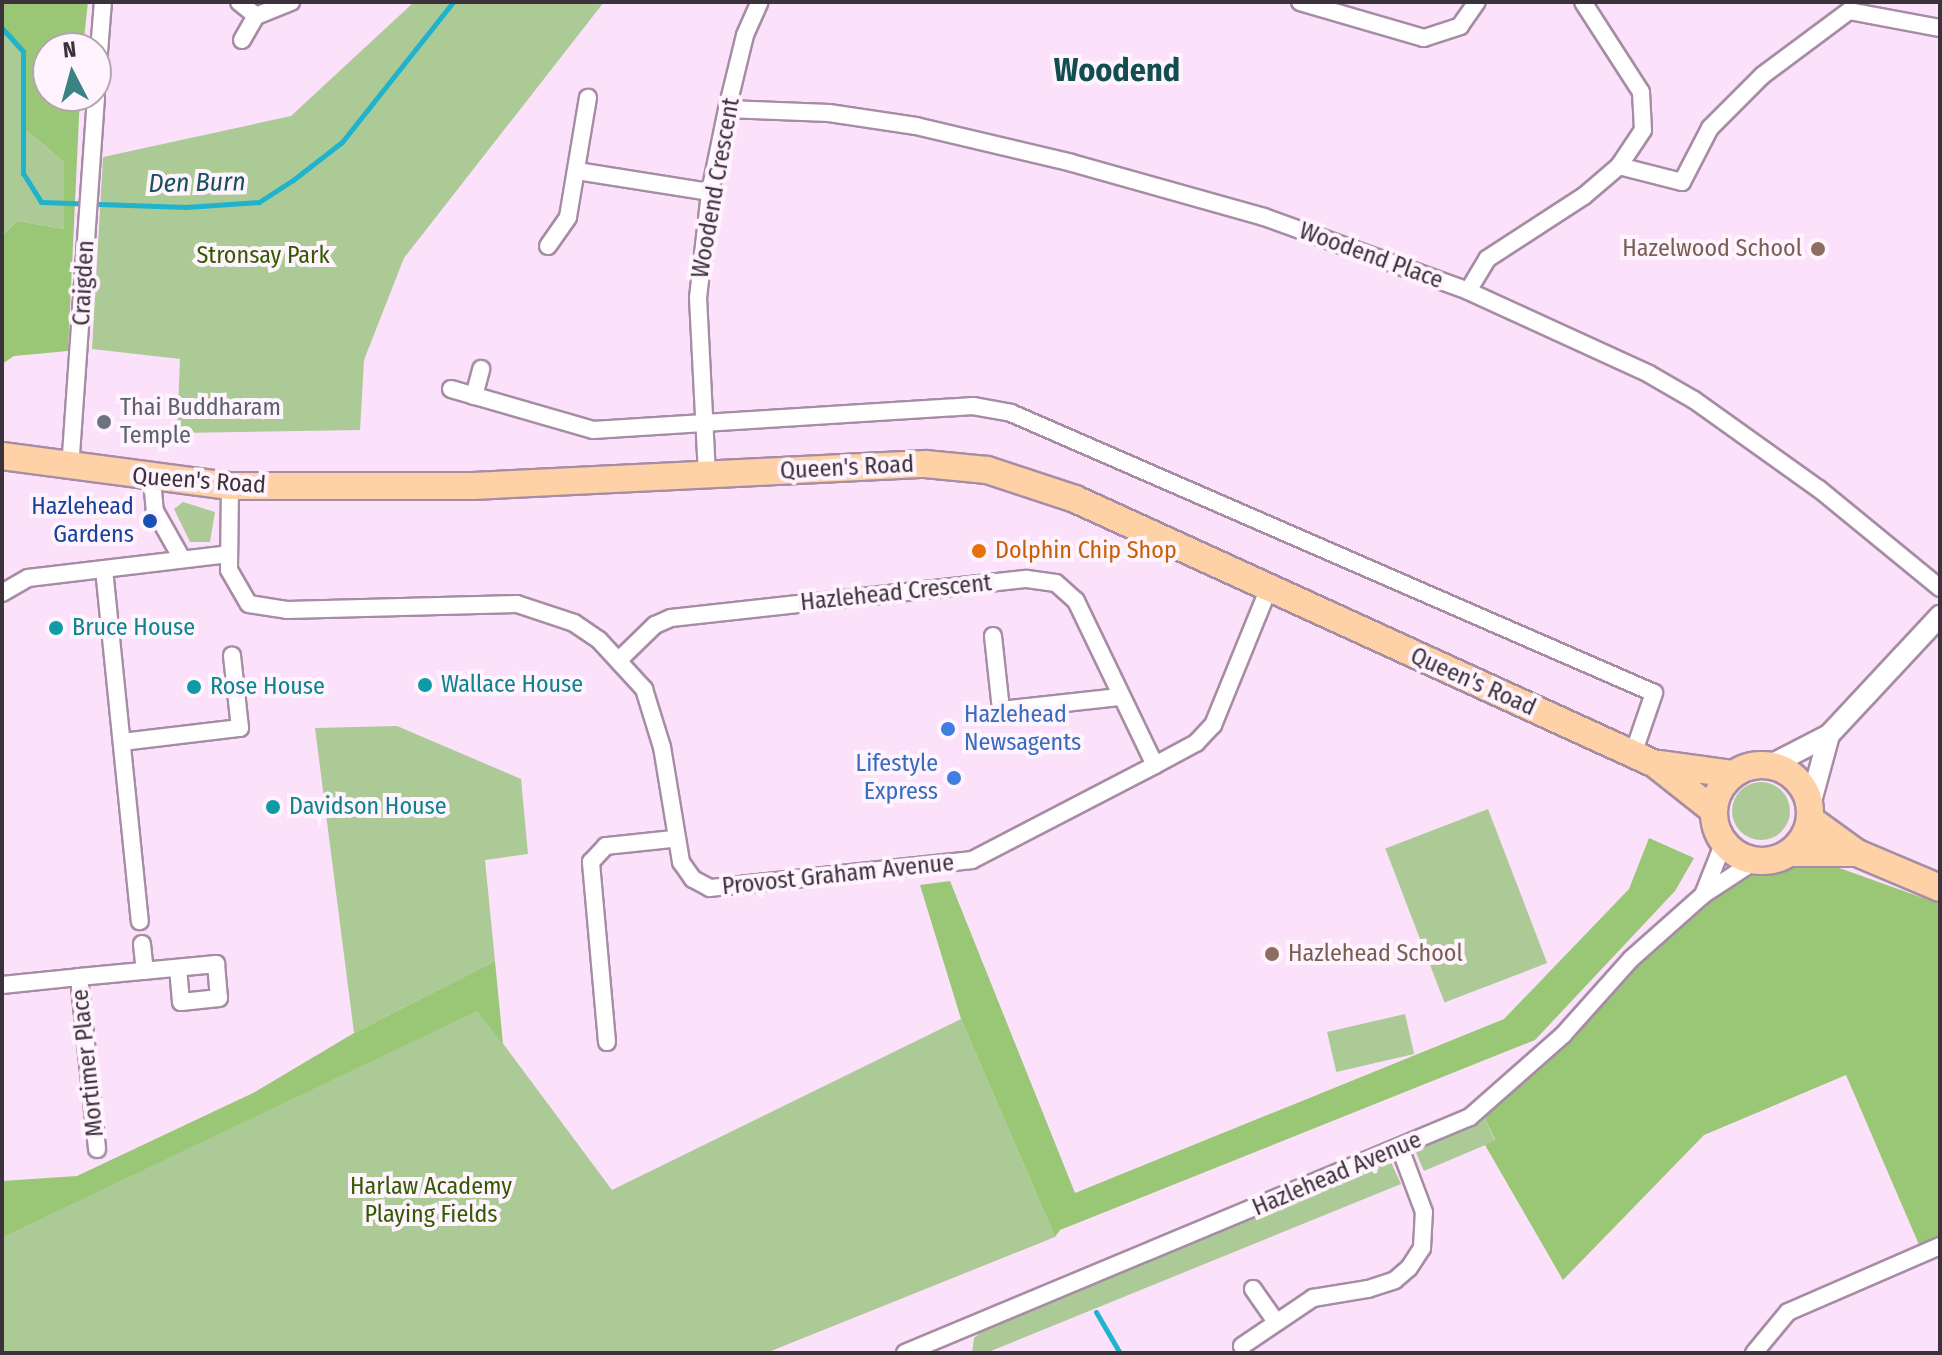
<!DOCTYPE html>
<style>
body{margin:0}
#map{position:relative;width:1942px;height:1355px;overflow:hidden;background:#fce1fb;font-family:"Fira Sans Condensed",sans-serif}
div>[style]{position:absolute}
.green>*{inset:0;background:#acca96;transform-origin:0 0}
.round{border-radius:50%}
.forest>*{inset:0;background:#9ac776}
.stream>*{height:5px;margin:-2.5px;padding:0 2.5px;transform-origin:2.5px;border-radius:2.5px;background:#1fb3cd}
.roads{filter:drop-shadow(2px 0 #a68da5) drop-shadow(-2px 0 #a68da5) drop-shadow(0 2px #a68da5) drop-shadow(0 -2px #a68da5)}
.minor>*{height:16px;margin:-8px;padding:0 8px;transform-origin:8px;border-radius:8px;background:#fff}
.tertiary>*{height:20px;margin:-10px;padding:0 10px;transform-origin:10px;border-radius:10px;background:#fff}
.primary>*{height:26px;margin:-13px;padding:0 13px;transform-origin:13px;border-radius:13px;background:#fed1a7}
.primary>.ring{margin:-13px;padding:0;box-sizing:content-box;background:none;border:26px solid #fed1a7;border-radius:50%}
.dots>*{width:22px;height:22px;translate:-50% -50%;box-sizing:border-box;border:4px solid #fff4fe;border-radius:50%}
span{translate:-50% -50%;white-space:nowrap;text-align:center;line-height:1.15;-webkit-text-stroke:8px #fff4fe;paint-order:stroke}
.street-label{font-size:24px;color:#3c323c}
.education-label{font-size:24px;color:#785e54}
.right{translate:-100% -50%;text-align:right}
.left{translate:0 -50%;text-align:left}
.park-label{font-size:24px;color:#335a00}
.worship-label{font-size:24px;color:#5b616d}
.transit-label{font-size:24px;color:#164399}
.food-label{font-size:24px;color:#c56008}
.culture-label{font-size:24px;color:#0d838f}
.shop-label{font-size:24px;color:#366cbe}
.water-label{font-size:26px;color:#18505b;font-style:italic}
.district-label{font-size:32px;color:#104e50;font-weight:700}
.frame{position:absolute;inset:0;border:4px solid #3c323c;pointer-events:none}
.north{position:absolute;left:32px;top:32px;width:80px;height:80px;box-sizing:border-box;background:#fff4fe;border:2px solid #b1a6b0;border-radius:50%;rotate:354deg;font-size:22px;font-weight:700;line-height:32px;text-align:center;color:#3c323c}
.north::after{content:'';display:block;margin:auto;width:28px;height:36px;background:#3a8385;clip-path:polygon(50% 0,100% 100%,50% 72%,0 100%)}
</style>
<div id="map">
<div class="green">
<i style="clip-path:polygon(414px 2px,604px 2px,404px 258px,364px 360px,360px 430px,177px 433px,180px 359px,92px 349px,103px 157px,291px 116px)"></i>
<i style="clip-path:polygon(2px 34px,23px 51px,26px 130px,64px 162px,64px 229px,17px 221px,2px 236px)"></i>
<i style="clip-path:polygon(183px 502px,215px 512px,210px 542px,190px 542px,174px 509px)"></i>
<i style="clip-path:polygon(397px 726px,521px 779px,528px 854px,485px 860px,495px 961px,354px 1033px,315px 728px)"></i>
<i class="round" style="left:1732px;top:782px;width:58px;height:58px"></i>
<i style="left:1488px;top:809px;width:165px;height:110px;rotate:69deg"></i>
<i style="clip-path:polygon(478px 1010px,612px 1190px,961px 1019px,1055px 1237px,766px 1353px,2px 1353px,2px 1238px)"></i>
<i style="left:1405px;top:1014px;width:41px;height:80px;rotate:77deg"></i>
<i style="left:1485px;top:1118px;width:25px;height:77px;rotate:67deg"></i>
<i style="clip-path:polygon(1389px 1158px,1401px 1184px,986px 1353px,972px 1353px,974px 1338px,985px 1328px)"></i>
</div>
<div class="forest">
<i style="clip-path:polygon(2px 2px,88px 2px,83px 48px,48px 48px,48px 96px,80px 96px,68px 351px,14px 356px,2px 364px,2px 236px,17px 221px,64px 229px,64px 162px,26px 130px,23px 51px,2px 34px)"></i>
<i style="clip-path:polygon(1649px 838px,1694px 858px,1675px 891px,1535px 1040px,1060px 1230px,1055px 1237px,961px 1019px,920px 885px,950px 881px,1075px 1193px,1504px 1019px,1629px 889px)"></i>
<i style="clip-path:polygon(1817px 860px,1940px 904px,1940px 1239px,1920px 1247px,1846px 1075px,1704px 1135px,1563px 1280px,1485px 1145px,1495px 1140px,1485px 1118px,1723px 880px)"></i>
<i style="clip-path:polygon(495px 961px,503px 1044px,477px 1011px,2px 1238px,2px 1181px,77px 1176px,253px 1093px,354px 1033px)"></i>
</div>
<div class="stream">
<i style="left:2px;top:28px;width:31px;rotate:48deg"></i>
<i style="left:23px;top:51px;width:122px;rotate:90deg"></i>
<i style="left:23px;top:173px;width:34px;rotate:58deg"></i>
<i style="left:41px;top:202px;width:145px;rotate:2deg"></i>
<i style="left:186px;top:207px;width:73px;rotate:-3.9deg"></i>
<i style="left:259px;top:202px;width:40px;rotate:-32.9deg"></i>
<i style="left:293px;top:180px;width:62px;rotate:-37.8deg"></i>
<i style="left:342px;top:142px;width:179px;rotate:-51.6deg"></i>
<i style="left:1096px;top:1312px;width:48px;rotate:59.7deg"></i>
</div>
<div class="roads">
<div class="minor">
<i style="left:239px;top:2px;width:22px;rotate:39deg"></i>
<i style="left:1300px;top:2px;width:129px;rotate:16.2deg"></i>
<i style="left:1424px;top:38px;width:38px;rotate:-18deg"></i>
<i style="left:1460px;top:26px;width:29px;rotate:-55deg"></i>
<i style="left:242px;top:40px;width:28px;rotate:-60deg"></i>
<i style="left:256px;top:16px;width:38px;rotate:-22deg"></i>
<i style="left:96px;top:90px;width:88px;rotate:-85.5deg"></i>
<i style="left:727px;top:109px;width:102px;rotate:2.2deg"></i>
<i style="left:829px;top:113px;width:88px;rotate:8.5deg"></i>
<i style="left:916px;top:126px;width:160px;rotate:13.3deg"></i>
<i style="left:1072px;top:163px;width:199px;rotate:15.7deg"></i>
<i style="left:1264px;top:217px;width:217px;rotate:19.9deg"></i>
<i style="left:1468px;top:291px;width:199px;rotate:24.6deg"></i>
<i style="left:1649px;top:374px;width:52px;rotate:30deg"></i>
<i style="left:1694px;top:400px;width:153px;rotate:35.5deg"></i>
<i style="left:1819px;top:489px;width:156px;rotate:39.3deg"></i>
<i style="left:1619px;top:166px;width:65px;rotate:14.3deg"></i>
<i style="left:1682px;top:182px;width:61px;rotate:-62.6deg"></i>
<i style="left:1710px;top:128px;width:75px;rotate:-45deg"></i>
<i style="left:1763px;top:75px;width:107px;rotate:-36.7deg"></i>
<i style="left:1849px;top:11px;width:93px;rotate:10.6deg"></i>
<i style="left:577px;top:171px;width:135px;rotate:9deg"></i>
<i style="left:548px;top:246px;width:35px;rotate:-55deg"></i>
<i style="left:568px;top:217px;width:121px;rotate:-80.5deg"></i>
<i style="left:1468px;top:291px;width:37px;rotate:-59deg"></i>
<i style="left:1487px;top:259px;width:116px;rotate:-33deg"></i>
<i style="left:1584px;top:196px;width:46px;rotate:-40.6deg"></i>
<i style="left:1619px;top:166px;width:43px;rotate:-56.3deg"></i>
<i style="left:1643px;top:130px;width:38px;rotate:-93deg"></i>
<i style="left:1641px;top:92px;width:107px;rotate:-122.8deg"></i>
<i style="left:451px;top:389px;width:148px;rotate:16.1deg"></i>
<i style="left:593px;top:430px;width:381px;rotate:-3.6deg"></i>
<i style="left:973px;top:406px;width:39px;rotate:10deg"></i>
<i style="left:1011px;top:413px;width:701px;rotate:23.53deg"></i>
<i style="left:1654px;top:693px;width:65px;rotate:109deg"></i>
<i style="left:474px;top:396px;width:28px;rotate:-75deg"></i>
<i style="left:70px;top:469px;width:374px;rotate:-86deg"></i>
<i style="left:707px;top:475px;width:177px;rotate:-92.9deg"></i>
<i style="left:698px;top:298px;width:107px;rotate:-83.5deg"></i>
<i style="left:710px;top:192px;width:85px;rotate:-78.4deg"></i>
<i style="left:727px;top:109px;width:76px;rotate:-76.3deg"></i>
<i style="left:745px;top:35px;width:36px;rotate:-66deg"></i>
<i style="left:152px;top:479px;width:32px;rotate:85deg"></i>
<i style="left:155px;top:511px;width:53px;rotate:60.5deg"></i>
<i style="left:230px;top:486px;width:84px;rotate:90.7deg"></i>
<i style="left:229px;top:570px;width:39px;rotate:60deg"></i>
<i style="left:249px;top:604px;width:38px;rotate:9deg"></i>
<i style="left:287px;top:610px;width:230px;rotate:-1.5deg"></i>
<i style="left:517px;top:604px;width:60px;rotate:18.4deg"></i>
<i style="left:574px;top:623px;width:30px;rotate:34deg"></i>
<i style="left:599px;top:640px;width:67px;rotate:47.4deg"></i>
<i style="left:644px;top:689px;width:61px;rotate:72.8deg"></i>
<i style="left:662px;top:747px;width:117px;rotate:80.6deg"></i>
<i style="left:681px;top:862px;width:21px;rotate:55deg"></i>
<i style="left:693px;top:879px;width:19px;rotate:28deg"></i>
<i style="left:710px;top:888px;width:263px;rotate:-6.1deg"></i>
<i style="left:972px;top:860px;width:206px;rotate:-27.4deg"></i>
<i style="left:1155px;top:765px;width:47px;rotate:-28.2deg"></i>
<i style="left:1196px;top:743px;width:25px;rotate:-47deg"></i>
<i style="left:1213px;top:725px;width:148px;rotate:-67.8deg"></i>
<i style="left:104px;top:569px;width:354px;rotate:84.2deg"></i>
<i style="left:2px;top:593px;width:30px;rotate:-30deg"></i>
<i style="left:28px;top:578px;width:202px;rotate:-6.8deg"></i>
<i style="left:993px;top:636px;width:74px;rotate:83.8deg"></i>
<i style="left:1001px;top:710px;width:119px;rotate:-6.3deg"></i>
<i style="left:620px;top:659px;width:49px;rotate:-44.2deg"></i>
<i style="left:655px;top:625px;width:17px;rotate:-24deg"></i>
<i style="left:671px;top:618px;width:358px;rotate:-6.3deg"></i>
<i style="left:1027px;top:579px;width:29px;rotate:8deg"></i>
<i style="left:1056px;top:583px;width:27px;rotate:42deg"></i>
<i style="left:1076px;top:601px;width:182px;rotate:64.3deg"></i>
<i style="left:122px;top:742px;width:119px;rotate:-6.8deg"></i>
<i style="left:240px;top:728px;width:73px;rotate:-96.3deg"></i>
<i style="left:1703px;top:895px;width:57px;rotate:-68.4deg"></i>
<i style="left:142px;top:944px;width:27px;rotate:84deg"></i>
<i style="left:79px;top:977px;width:173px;rotate:84deg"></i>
<i style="left:2px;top:985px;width:77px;rotate:-5.9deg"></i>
<i style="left:79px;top:977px;width:138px;rotate:-5.4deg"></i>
<i style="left:216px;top:964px;width:34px;rotate:85deg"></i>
<i style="left:219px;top:998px;width:38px;rotate:174deg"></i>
<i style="left:181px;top:1002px;width:34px;rotate:-95deg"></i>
<i style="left:607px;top:1042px;width:181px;rotate:-95.1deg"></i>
<i style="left:591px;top:862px;width:22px;rotate:-47deg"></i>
<i style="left:606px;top:846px;width:67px;rotate:-6deg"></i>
<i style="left:1253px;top:1289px;width:38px;rotate:55deg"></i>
<i style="left:1242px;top:1346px;width:86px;rotate:-34.1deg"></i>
<i style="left:1313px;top:1298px;width:56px;rotate:-9.3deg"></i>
<i style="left:1368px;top:1289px;width:28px;rotate:-18deg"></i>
<i style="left:1395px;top:1280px;width:18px;rotate:-41deg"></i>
<i style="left:1409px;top:1268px;width:24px;rotate:-57deg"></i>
<i style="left:1422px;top:1248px;width:36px;rotate:-87deg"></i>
<i style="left:1424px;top:1212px;width:68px;rotate:-110.6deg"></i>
<i style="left:905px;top:1353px;width:612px;rotate:-22.67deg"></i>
<i style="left:1470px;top:1117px;width:124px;rotate:-41.4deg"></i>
<i style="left:1563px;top:1035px;width:102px;rotate:-48.2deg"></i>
<i style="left:1631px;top:959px;width:96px;rotate:-41.6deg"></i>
<i style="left:1703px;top:895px;width:62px;rotate:-33.2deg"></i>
<i style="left:1754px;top:1353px;width:53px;rotate:-50.3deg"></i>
<i style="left:1788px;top:1312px;width:166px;rotate:-23.5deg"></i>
</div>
<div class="tertiary">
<i style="left:1771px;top:765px;width:65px;rotate:-27.3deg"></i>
<i style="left:1829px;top:735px;width:163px;rotate:-47deg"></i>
<i style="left:1810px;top:805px;width:73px;rotate:-74.8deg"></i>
</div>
<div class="primary">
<i style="left:2px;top:456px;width:230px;rotate:7.5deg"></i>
<i style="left:230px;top:486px;width:243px"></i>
<i style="left:473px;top:486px;width:453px;rotate:-2.8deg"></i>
<i style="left:925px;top:464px;width:62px;rotate:5.5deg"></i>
<i style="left:987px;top:470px;width:93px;rotate:18.2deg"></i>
<i style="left:1075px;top:499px;width:638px;rotate:24.56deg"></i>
<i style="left:1655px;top:764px;width:75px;rotate:38.5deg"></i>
<i style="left:1659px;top:764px;width:75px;rotate:7.7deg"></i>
<i class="ring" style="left:1714px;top:765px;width:70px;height:70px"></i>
<i style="left:1810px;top:819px;width:58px;rotate:35.9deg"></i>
<i style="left:1857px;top:853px;width:90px;rotate:22.9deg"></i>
<i style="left:1789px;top:853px;width:68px"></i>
</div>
</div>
<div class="dots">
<i style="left:1818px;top:249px;background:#8d6e63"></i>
<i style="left:104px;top:422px;background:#6b7280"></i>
<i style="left:150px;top:521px;background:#1a4fb4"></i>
<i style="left:979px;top:551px;background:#e8710a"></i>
<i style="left:56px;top:628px;background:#0f9aa8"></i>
<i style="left:425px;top:685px;background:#0f9aa8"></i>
<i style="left:194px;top:687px;background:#0f9aa8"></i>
<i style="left:948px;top:729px;background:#3f7fe0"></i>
<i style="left:954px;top:778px;background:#3f7fe0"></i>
<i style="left:273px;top:807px;background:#0f9aa8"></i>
<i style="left:1272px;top:954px;background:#8d6e63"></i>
</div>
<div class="street-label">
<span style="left:716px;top:188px;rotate:-80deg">Woodend Crescent</span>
<span style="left:1371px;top:256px;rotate:20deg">Woodend Place</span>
<span style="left:84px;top:283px;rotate:-87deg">Craigden</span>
<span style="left:847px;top:468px;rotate:-3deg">Queen's Road</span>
<span style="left:199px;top:481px;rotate:4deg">Queen's Road</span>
<span style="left:896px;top:593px;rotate:-6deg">Hazlehead Crescent</span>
<span style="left:1473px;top:682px;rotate:24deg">Queen's Road</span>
<span style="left:838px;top:875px;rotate:-6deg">Provost Graham Avenue</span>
<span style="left:88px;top:1063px;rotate:-96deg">Mortimer Place</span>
<span style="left:1337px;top:1174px;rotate:-23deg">Hazlehead Avenue</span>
</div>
<div class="education-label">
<span class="right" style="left:1802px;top:249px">Hazelwood School</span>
<span class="left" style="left:1288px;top:954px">Hazlehead School</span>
</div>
<div class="park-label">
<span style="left:263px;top:256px">Stronsay Park</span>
<span style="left:431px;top:1201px">Harlaw Academy<br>Playing Fields</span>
</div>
<div class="worship-label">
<span class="left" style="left:120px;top:422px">Thai Buddharam<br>Temple</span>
</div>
<div class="transit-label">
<span class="right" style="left:134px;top:521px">Hazlehead<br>Gardens</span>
</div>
<div class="food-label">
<span class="left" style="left:995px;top:551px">Dolphin Chip Shop</span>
</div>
<div class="culture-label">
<span class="left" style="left:72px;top:628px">Bruce House</span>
<span class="left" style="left:441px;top:685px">Wallace House</span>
<span class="left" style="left:210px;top:687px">Rose House</span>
<span class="left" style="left:289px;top:807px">Davidson House</span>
</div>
<div class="shop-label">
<span class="left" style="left:964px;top:729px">Hazlehead<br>Newsagents</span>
<span class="right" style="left:938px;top:778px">Lifestyle<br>Express</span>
</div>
<div class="water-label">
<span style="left:197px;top:183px;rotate:-1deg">Den Burn</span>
</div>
<div class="district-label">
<span style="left:1117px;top:70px">Woodend</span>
</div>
<div class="frame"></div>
<div class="north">N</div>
</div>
